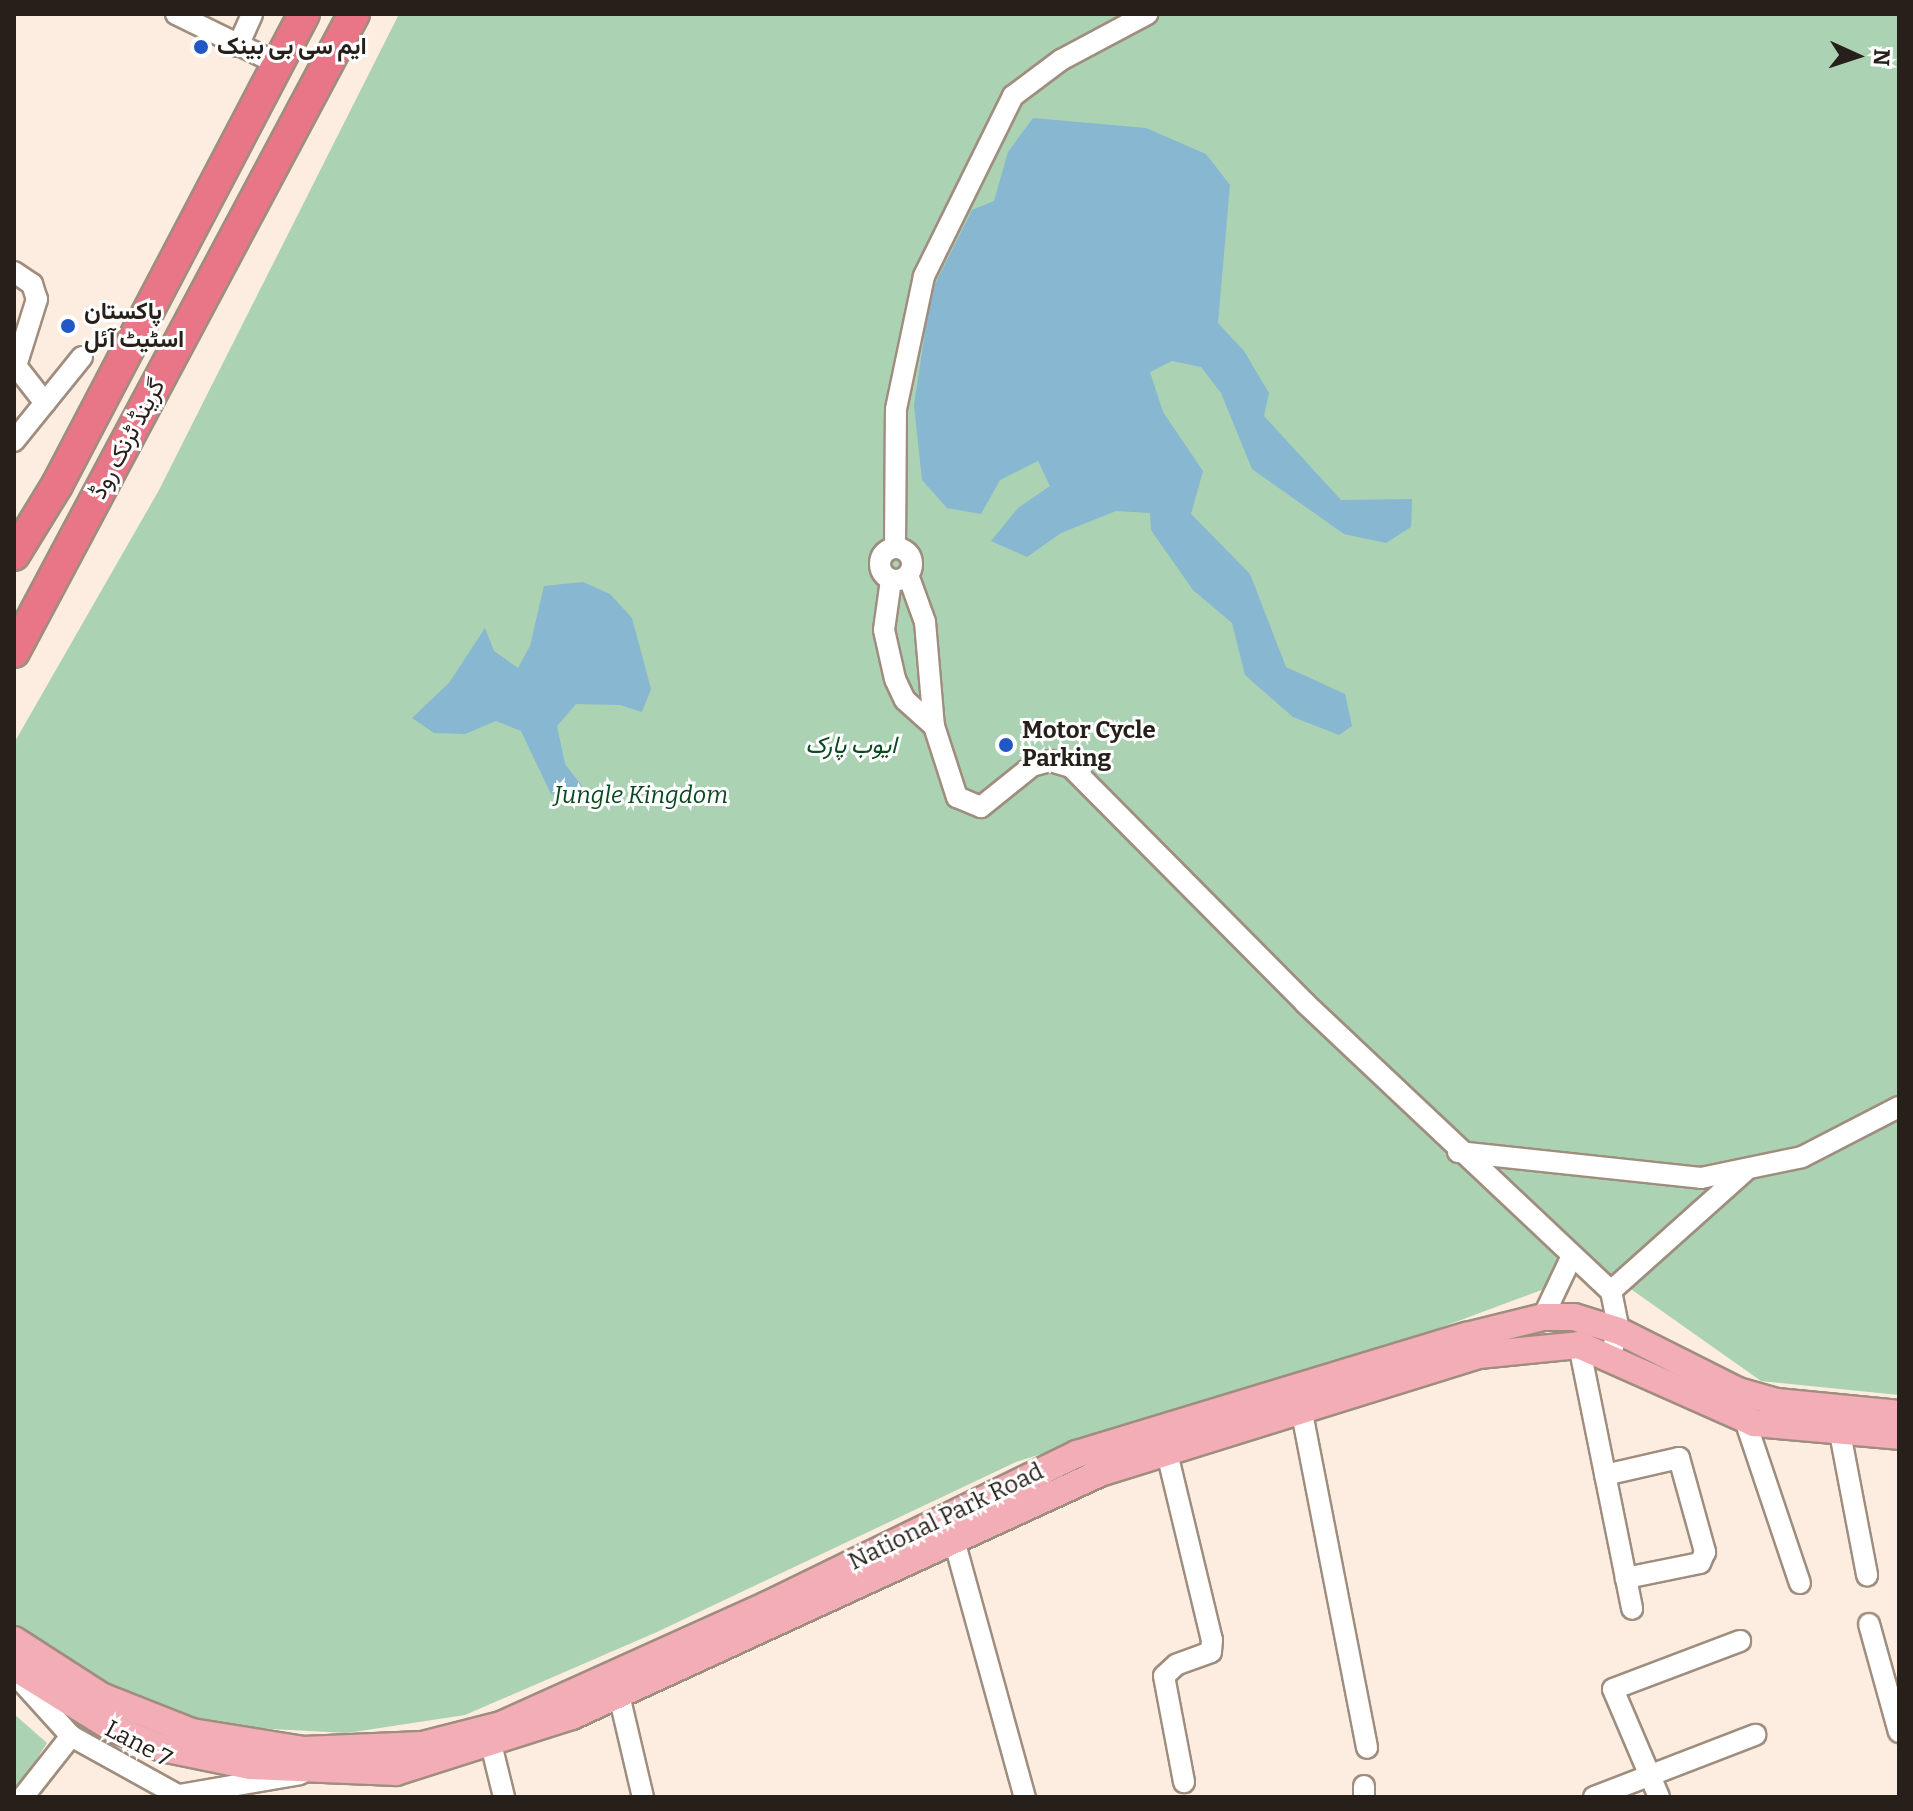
<!DOCTYPE html>
<meta charset="utf-8">
<style>
body{margin:0}
#map{position:relative;width:1913px;height:1811px;overflow:hidden;background:#fdede0;font-family:Bitter,Vazirmatn,serif}
div>[style]{position:absolute}
.green>*{inset:0;background:#abd2b2}
.water>*{inset:0;background:#87b7d1}
.roads{filter:drop-shadow(2px 0 #9f8d7e) drop-shadow(-2px 0 #9f8d7e) drop-shadow(0 2px #9f8d7e) drop-shadow(0 -2px #9f8d7e)}
.minor>*{height:20px;margin:-10px;padding:0 10px;transform-origin:10px;border-radius:10px;background:#fff}
.minor>.ring{margin:-10px;padding:0;box-sizing:content-box;background:none;border:20px solid #fff;border-radius:50%}
.major>*{height:26px;margin:-13px;padding:0 13px;transform-origin:13px;border-radius:13px;background:#f2adb7}
.highway>*{height:30px;margin:-15px;padding:0 15px;transform-origin:15px;border-radius:15px;background:#e97687}
.dots>*{width:22px;height:22px;translate:-50% -50%;box-sizing:border-box;border:4px solid #fff;border-radius:50%}
span{translate:-50% -50%;white-space:nowrap;text-align:center;line-height:1.15;-webkit-text-stroke:6px #fff;paint-order:stroke}
.poi-label{font-size:24px;color:#27201a;font-weight:700}
.left{translate:0 -50%;text-align:left}
.street-label{font-size:24px;color:#27201a}
.park-label{font-size:24px;color:#094a20;font-style:italic}
.frame{position:absolute;inset:0;border:16px solid #27201a;pointer-events:none}
.north{position:absolute;left:1817px;top:16px;width:80px;height:80px;-webkit-text-stroke:6px #fff;paint-order:stroke;rotate:93deg;font-size:22px;font-weight:700;line-height:32px;text-align:center;color:#27201a}
.north::after{content:'';display:block;margin:auto;width:28px;height:36px;background:#27201a;clip-path:polygon(50% 0,100% 100%,50% 72%,0 100%)}
</style>
<div id="map">
<div class="green">
<i style="clip-path:polygon(399px 14px,1899px 14px,1899px 1395px,1761px 1381px,1601px 1268px,1434px 1330px,1016px 1462px,657px 1632px,465px 1715px,347px 1733px,201px 1725px,110px 1690px,14px 1625px,14px 743px,159px 490px)"></i>
<i style="clip-path:polygon(14px 1714px,47px 1743px,14px 1794px)"></i>
</div>
<div class="water">
<i style="clip-path:polygon(1033px 118px,1146px 128px,1206px 154px,1230px 185px,1218px 323px,1244px 351px,1269px 393px,1264px 416px,1341px 500px,1412px 499px,1411px 527px,1386px 543px,1344px 534px,1252px 469px,1221px 393px,1201px 367px,1172px 361px,1150px 372px,1163px 412px,1203px 471px,1191px 514px,1250px 574px,1286px 667px,1345px 694px,1352px 726px,1339px 735px,1293px 717px,1245px 675px,1232px 623px,1193px 590px,1151px 530px,1150px 513px,1116px 511px,1061px 533px,1027px 557px,991px 541px,1018px 508px,1050px 486px,1038px 461px,1000px 480px,981px 514px,947px 508px,922px 480px,914px 405px,931px 292px,972px 210px,994px 201px,1008px 152px)"></i>
<i style="clip-path:polygon(583px 582px,610px 594px,632px 618px,651px 689px,642px 712px,620px 705px,576px 704px,557px 726px,565px 764px,582px 786px,569px 798px,551px 794px,521px 731px,496px 721px,465px 734px,434px 733px,412px 718px,449px 683px,485px 628px,494px 651px,518px 668px,530px 646px,544px 586px)"></i>
</div>
<div class="roads">
<div class="minor">
<i style="left:176px;top:14px;width:111px;rotate:26.1deg"></i>
<i style="left:238px;top:46px;width:35px;rotate:-66deg"></i>
<i style="left:14px;top:272px;width:22px;rotate:34deg"></i>
<i style="left:32px;top:284px;width:16px;rotate:72deg"></i>
<i style="left:37px;top:299px;width:70px;rotate:107.4deg"></i>
<i style="left:16px;top:366px;width:47px;rotate:51.9deg"></i>
<i style="left:14px;top:441px;width:108px;rotate:-51deg"></i>
<i class="ring" style="left:880px;top:548px;width:12px;height:12px"></i>
<i style="left:895px;top:548px;width:139px;rotate:-89.6deg"></i>
<i style="left:896px;top:409px;width:136px;rotate:-78.1deg"></i>
<i style="left:924px;top:276px;width:201px;rotate:-63.7deg"></i>
<i style="left:1013px;top:96px;width:60px;rotate:-36.9deg"></i>
<i style="left:1061px;top:60px;width:98px;rotate:-28.1deg"></i>
<i style="left:908px;top:575px;width:50px;rotate:70.1deg"></i>
<i style="left:925px;top:622px;width:104px;rotate:85.1deg"></i>
<i style="left:934px;top:726px;width:75px;rotate:72.1deg"></i>
<i style="left:957px;top:797px;width:26px;rotate:23deg"></i>
<i style="left:981px;top:807px;width:65px;rotate:-38.8deg"></i>
<i style="left:1032px;top:766px;width:19px;rotate:-16deg"></i>
<i style="left:1050px;top:761px;width:22px;rotate:16deg"></i>
<i style="left:1071px;top:767px;width:332px;rotate:45.2deg"></i>
<i style="left:1305px;top:1003px;width:420px;rotate:43.3deg"></i>
<i style="left:1611px;top:1291px;width:41px;rotate:78.7deg"></i>
<i style="left:1619px;top:1331px;width:26px;rotate:111deg"></i>
<i style="left:891px;top:580px;width:50px;rotate:98deg"></i>
<i style="left:884px;top:630px;width:50px;rotate:77.3deg"></i>
<i style="left:895px;top:679px;width:23px;rotate:65deg"></i>
<i style="left:905px;top:700px;width:39px;rotate:42deg"></i>
<i style="left:1458px;top:1152px;width:244px;rotate:6.1deg"></i>
<i style="left:1701px;top:1178px;width:103px;rotate:-11.7deg"></i>
<i style="left:1802px;top:1157px;width:109px;rotate:-27.3deg"></i>
<i style="left:1611px;top:1291px;width:180px;rotate:-41.8deg"></i>
<i style="left:1543px;top:1317px;width:68px;rotate:-64.6deg"></i>
<i style="left:1579px;top:1345px;width:269px;rotate:78.6deg"></i>
<i style="left:1302px;top:1413px;width:341px;rotate:79deg"></i>
<i style="left:1745px;top:1420px;width:172px;rotate:71.4deg"></i>
<i style="left:1840px;top:1433px;width:145px;rotate:79.2deg"></i>
<i style="left:1167px;top:1453px;width:192px;rotate:76.5deg"></i>
<i style="left:1212px;top:1640px;width:12px;rotate:95deg"></i>
<i style="left:1211px;top:1652px;width:37px;rotate:160deg"></i>
<i style="left:1176px;top:1665px;width:16px;rotate:137deg"></i>
<i style="left:1164px;top:1676px;width:108px;rotate:79.3deg"></i>
<i style="left:1605px;top:1475px;width:76px;rotate:-12.9deg"></i>
<i style="left:1679px;top:1458px;width:98px;rotate:74.5deg"></i>
<i style="left:1705px;top:1552px;width:12px;rotate:114deg"></i>
<i style="left:1700px;top:1563px;width:76px;rotate:168.5deg"></i>
<i style="left:954px;top:1540px;width:267px;rotate:74.6deg"></i>
<i style="left:1869px;top:1624px;width:112px;rotate:74.5deg"></i>
<i style="left:14px;top:1673px;width:85px;rotate:47.9deg"></i>
<i style="left:71px;top:1736px;width:126px;rotate:29deg"></i>
<i style="left:619px;top:1695px;width:105px;rotate:76.8deg"></i>
<i style="left:491px;top:1744px;width:55px;rotate:76.2deg"></i>
<i style="left:1364px;top:1786px;width:11px;rotate:90deg"></i>
<i style="left:179px;top:1795px;width:123px;rotate:-9.8deg"></i>
<i style="left:23px;top:1797px;width:78px;rotate:-51.8deg"></i>
<i style="left:1594px;top:1797px;width:173px;rotate:-21.1deg"></i>
<i style="left:1659px;top:1797px;width:117px;rotate:-113.1deg"></i>
<i style="left:1613px;top:1689px;width:136px;rotate:-20.7deg"></i>
</div>
<div class="major">
<i style="left:14px;top:1640px;width:103px;rotate:32.8deg"></i>
<i style="left:101px;top:1696px;width:98px;rotate:21.6deg"></i>
<i style="left:192px;top:1732px;width:112px;rotate:9.2deg"></i>
<i style="left:303px;top:1750px;width:119px;rotate:-2.4deg"></i>
<i style="left:422px;top:1745px;width:81px;rotate:-14.2deg"></i>
<i style="left:501px;top:1725px;width:292px;rotate:-24.3deg"></i>
<i style="left:767px;top:1605px;width:345px;rotate:-26deg"></i>
<i style="left:1077px;top:1454px;width:407px;rotate:-16.9deg"></i>
<i style="left:1466px;top:1336px;width:79px;rotate:-13.9deg"></i>
<i style="left:1543px;top:1317px;width:31px"></i>
<i style="left:1574px;top:1317px;width:47px;rotate:17.3deg"></i>
<i style="left:1619px;top:1331px;width:133px;rotate:26.8deg"></i>
<i style="left:1738px;top:1391px;width:41px;rotate:15.8deg"></i>
<i style="left:1777px;top:1402px;width:123px;rotate:5.6deg"></i>
<i style="left:14px;top:1667px;width:115px;rotate:31.9deg"></i>
<i style="left:112px;top:1728px;width:54px;rotate:21.8deg"></i>
<i style="left:162px;top:1748px;width:90px;rotate:11.6deg"></i>
<i style="left:250px;top:1766px;width:146px;rotate:2.4deg"></i>
<i style="left:396px;top:1772px;width:185px;rotate:-17.7deg"></i>
<i style="left:572px;top:1716px;width:581px;rotate:-24.71deg"></i>
<i style="left:1100px;top:1473px;width:397px;rotate:-17.3deg"></i>
<i style="left:1479px;top:1355px;width:100px;rotate:-5.7deg"></i>
<i style="left:1579px;top:1345px;width:192px;rotate:24deg"></i>
<i style="left:1754px;top:1423px;width:146px;rotate:5.1deg"></i>
</div>
<div class="highway">
<i style="left:14px;top:555px;width:82px;rotate:-58.4deg"></i>
<i style="left:57px;top:485px;width:532px;rotate:-62.33deg"></i>
<i style="left:14px;top:652px;width:723px;rotate:-61.95deg"></i>
</div>
</div>
<div class="dots">
<i style="left:201px;top:47px;background:#2158c5"></i>
<i style="left:68px;top:326px;background:#2158c5"></i>
<i style="left:1006px;top:745px;background:#2158c5"></i>
</div>
<div class="poi-label">
<span class="left" style="left:217px;top:47px">ایم سی بی بینک</span>
<span class="left" style="left:84px;top:326px">پاکستان<br>اسٹیٹ آئل</span>
<span class="left" style="left:1022px;top:745px">Motor Cycle<br>Parking</span>
</div>
<div class="street-label">
<span style="left:128px;top:439px;rotate:-62deg">گرینڈ ٹرنک روڈ</span>
<span style="left:946px;top:1517px;rotate:-26deg">National Park Road</span>
<span style="left:138px;top:1744px;rotate:28deg">Lane 7</span>
</div>
<div class="park-label">
<span style="left:851px;top:746px">ایوب پارک</span>
<span style="left:641px;top:796px">Jungle Kingdom</span>
</div>
<div class="frame"></div>
<div class="north">N</div>
</div>
